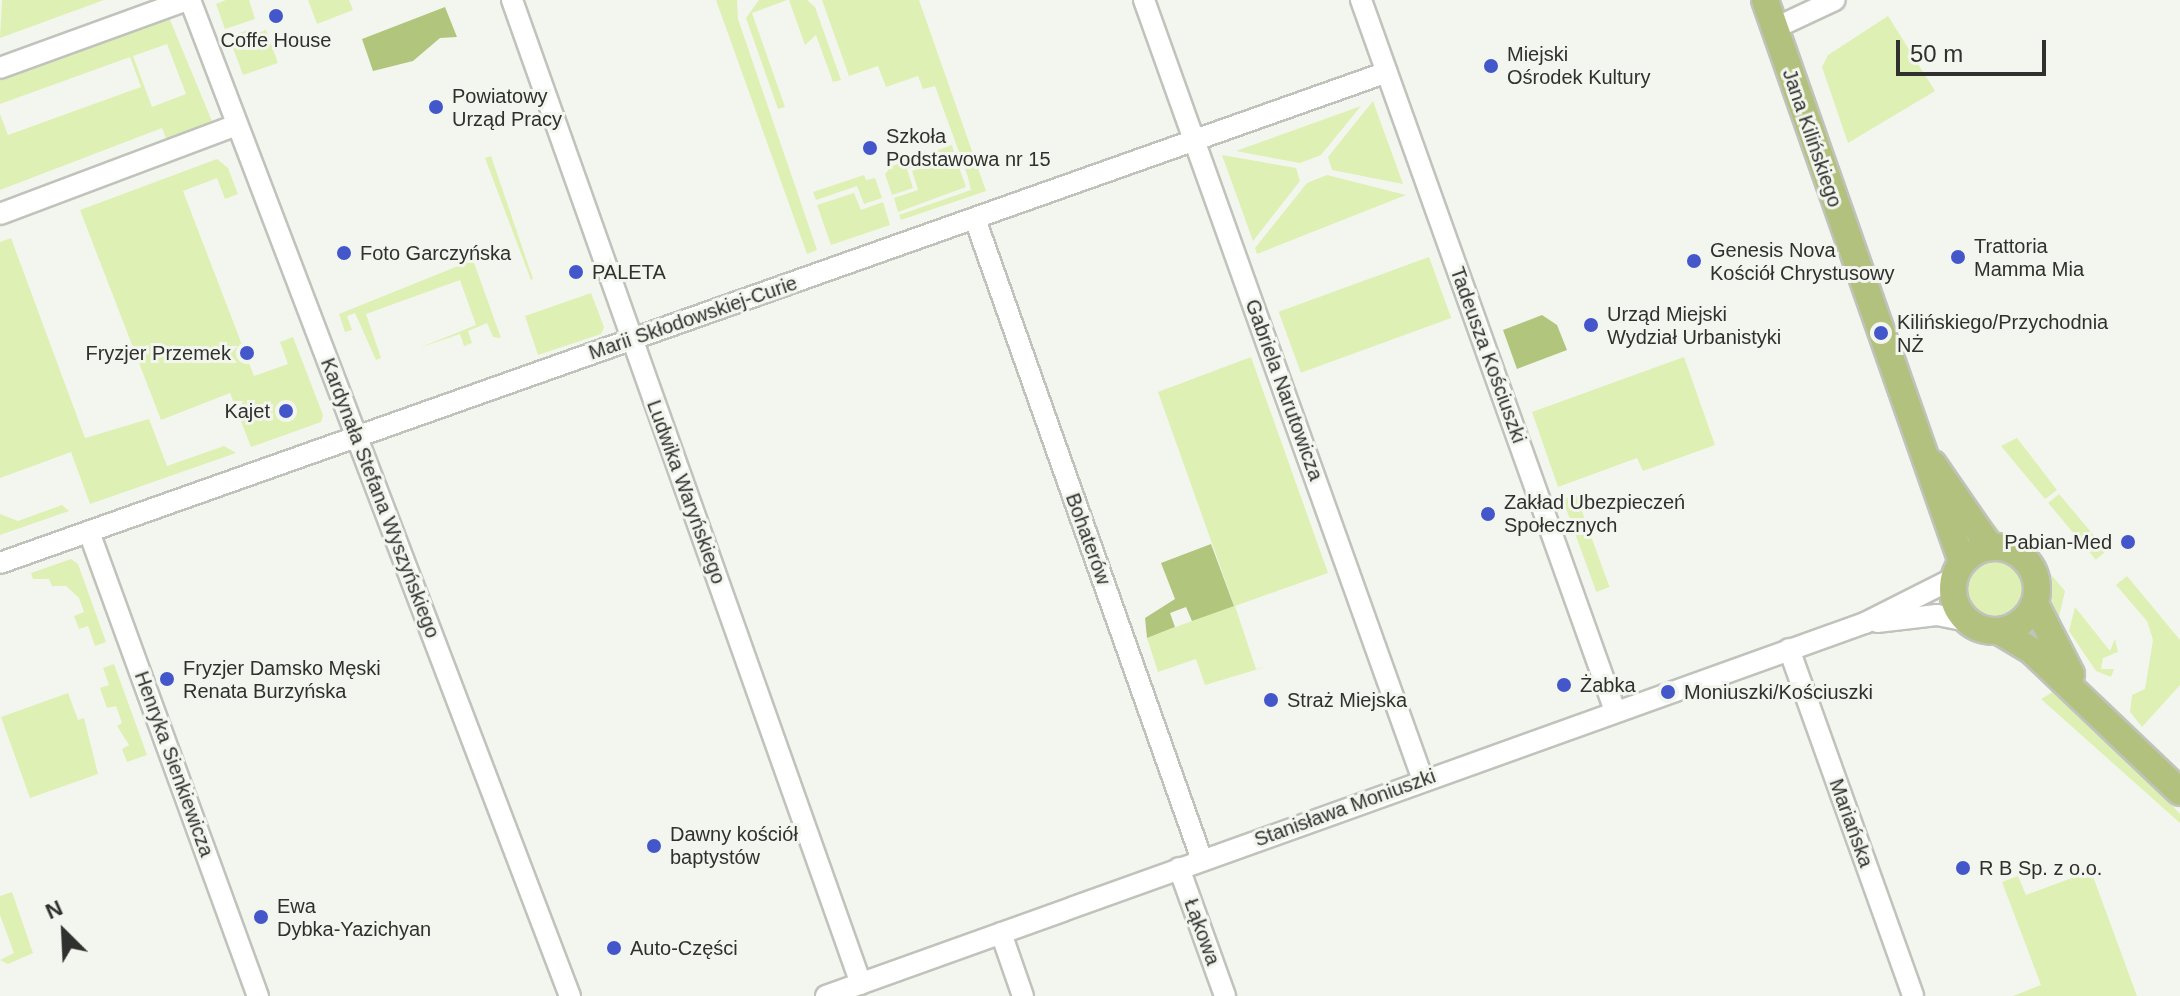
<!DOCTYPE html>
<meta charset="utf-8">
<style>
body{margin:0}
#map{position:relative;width:2180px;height:996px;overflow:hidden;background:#f3f6ee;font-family:Helvetica,sans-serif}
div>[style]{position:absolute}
.green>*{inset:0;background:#def0b4;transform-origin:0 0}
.round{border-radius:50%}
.forest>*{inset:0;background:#b1c57c}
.roads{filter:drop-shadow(2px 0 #c0c3bb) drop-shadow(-2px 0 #c0c3bb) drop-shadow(0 2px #c0c3bb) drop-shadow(0 -2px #c0c3bb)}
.minor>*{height:20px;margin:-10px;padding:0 10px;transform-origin:10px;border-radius:10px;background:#fff}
.major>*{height:26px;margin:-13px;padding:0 13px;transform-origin:13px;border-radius:13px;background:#b3c17e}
.major>.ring{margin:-13px;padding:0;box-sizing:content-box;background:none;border:26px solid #b3c17e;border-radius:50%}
.dots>*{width:22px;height:22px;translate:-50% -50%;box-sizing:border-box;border:4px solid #f3f6ee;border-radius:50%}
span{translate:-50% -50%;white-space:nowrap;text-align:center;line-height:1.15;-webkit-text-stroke:6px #f3f6ee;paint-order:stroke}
.poi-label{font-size:20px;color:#30312e}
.left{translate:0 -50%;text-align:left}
.right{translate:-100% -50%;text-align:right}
.street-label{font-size:20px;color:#30312e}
.north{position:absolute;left:24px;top:892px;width:80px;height:80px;-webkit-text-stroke:6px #f3f6ee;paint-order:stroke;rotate:336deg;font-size:22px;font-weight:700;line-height:32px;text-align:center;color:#30312e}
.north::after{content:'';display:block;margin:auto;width:28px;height:36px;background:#30312e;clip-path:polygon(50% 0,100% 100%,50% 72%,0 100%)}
.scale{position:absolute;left:1896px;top:40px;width:150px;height:36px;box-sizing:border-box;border:4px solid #30312e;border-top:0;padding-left:10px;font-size:24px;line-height:28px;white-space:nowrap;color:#30312e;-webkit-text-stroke:6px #f3f6ee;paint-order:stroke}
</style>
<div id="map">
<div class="green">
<i style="clip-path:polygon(2px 0,104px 0,0 38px)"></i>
<i style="clip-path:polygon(226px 0,249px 0,255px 19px,225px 29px,216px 4px)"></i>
<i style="clip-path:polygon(308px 0,349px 0,353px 10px,317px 24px)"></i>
<i style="clip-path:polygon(716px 0,737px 0,738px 19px,817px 250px,807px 254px)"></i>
<i style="clip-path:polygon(759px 0,787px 0,752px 13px,785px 107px,778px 109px,746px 18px)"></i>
<i style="clip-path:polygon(789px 0,807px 0,815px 7px,841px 80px,833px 82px,816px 35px,805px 45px)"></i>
<i style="clip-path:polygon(822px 0,919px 0,986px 191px,901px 220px,899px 215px,971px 190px,968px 177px,935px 86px,923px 89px,918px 76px,886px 87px,878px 66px,849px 76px)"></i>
<i style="clip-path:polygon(evenodd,168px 15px,214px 126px,168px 143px,162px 128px,0 190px,0 114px,8px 135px,141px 87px,130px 57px,0 104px,0 77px,168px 15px,167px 44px,186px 94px,152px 107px,133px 56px,167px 44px)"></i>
<i style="clip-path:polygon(1888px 16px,1935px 91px,1848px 143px,1822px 67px,1828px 55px)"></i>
<i style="clip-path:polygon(248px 30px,251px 36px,266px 30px,278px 63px,243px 75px,229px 37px)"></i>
<i style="clip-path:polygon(1373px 101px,1403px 184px,1332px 170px,1328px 157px)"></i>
<i style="clip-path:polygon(1361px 106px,1321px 155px,1300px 163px,1236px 151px)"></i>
<i style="clip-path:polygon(952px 145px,954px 152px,907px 169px,913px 188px,892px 195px,885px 174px,892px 166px)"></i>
<i style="clip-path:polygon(1222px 155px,1296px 168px,1300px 181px,1253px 241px)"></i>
<i style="clip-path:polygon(491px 156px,533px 279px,531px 280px,485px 158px)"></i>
<i style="clip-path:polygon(955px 156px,966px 187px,898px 212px,894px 198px,918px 190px,912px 171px)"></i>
<i style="clip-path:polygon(217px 159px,228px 168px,238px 194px,225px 199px,217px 178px,183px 191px,254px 376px,288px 364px,280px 342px,293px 337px,323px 415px,321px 422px,251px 447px,230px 393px,161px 420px,80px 210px)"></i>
<i style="clip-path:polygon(864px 175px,866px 180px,875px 178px,882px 198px,864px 204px,857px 186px,816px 200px,813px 192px)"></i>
<i style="clip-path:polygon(1327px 175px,1406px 195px,1257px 254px,1255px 248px,1307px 183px)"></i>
<i style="clip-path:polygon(854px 193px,861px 210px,883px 202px,890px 225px,831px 245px,817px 205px)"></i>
<i style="clip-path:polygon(11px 238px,85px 438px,149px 419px,167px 466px,224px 446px,236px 453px,90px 504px,71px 452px,0 478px,0 242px)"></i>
<i style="left:1429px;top:257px;width:65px;height:160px;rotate:70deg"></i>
<i style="clip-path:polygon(473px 260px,501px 338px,493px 337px,487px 323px,468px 331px,472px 343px,464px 346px,460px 334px,419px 348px,476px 325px,460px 280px,366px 314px,381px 358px,376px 360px,355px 313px,347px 316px,352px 330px,345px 332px,339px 314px)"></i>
<i style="clip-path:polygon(591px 293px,604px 327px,601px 334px,538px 355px,525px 316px)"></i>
<i style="clip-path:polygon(1251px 357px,1328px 573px,1235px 606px,1256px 669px,1265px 667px,1205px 685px,1196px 659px,1158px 672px,1147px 638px,1234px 605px,1158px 392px)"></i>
<i style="clip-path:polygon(1684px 357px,1715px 445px,1643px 471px,1637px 458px,1558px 487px,1532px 412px)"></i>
<i style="clip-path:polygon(2017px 438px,2057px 490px,2045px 499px,2001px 446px)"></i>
<i style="left:2059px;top:494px;width:74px;height:14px;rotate:50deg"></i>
<i style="left:1576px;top:495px;width:98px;height:14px;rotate:70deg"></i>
<i style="clip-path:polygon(62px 505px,69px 511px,0 535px,0 514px,18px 521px)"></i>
<i style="clip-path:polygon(1990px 519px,2002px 534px,2027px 546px,2065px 591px,2058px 621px,2046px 611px,2047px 580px,2036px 557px,1981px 521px)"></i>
<i style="clip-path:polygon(71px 559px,78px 564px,106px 642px,95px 646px,88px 626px,79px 629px,74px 616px,84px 612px,79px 598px,66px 586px,52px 586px,49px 579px,33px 579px,31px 573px)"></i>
<i class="round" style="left:1965px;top:560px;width:58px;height:58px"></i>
<i style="clip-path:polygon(2127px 576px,2180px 640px,2180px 685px,2142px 727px,2130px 712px,2132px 695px,2145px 689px,2153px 640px,2147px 621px,2116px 585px)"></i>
<i style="clip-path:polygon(2075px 607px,2110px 651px,2115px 639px,2118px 652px,2103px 658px,2101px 669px,2114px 669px,2111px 677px,2096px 671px,2069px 631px)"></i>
<i style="clip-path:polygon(114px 664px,147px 755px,127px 762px,122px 749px,129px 745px,117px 726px,122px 723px,116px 706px,107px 708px,100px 688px,109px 685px,103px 668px)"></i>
<i style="clip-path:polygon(2056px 690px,2152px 784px,2180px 814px,2180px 823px,2041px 699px)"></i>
<i style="clip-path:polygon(68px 693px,78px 720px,84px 718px,98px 774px,30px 798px,1px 717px)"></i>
<i style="clip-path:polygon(2091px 871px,2137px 996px,2013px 996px,2041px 985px,2002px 882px,2018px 876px,2026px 895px)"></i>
<i style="clip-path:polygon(12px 892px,33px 953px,8px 964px,0 960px,14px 953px,0 915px,0 896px)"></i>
</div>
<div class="forest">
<i style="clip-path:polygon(445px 7px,457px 37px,440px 38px,413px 61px,373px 71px,362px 39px)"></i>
<i style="clip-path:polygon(1542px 315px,1557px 325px,1567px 350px,1517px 369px,1503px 330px)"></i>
<i style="clip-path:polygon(1211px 544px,1234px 606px,1192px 621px,1186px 607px,1170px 613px,1175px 627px,1147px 638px,1145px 618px,1175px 599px,1161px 563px)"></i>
</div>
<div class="roads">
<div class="minor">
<i style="left:190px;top:0;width:1066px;rotate:69.12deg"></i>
<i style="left:512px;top:0;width:1044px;rotate:70.47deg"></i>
<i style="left:1144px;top:0;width:828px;rotate:70.32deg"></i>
<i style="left:1361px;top:0;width:755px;rotate:70.34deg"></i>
<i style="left:1773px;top:29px;width:68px;rotate:-25.1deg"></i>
<i style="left:0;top:68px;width:199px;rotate:-20deg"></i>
<i style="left:0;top:214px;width:253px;rotate:-20.6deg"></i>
<i style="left:975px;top:219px;width:680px;rotate:70.5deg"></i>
<i style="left:89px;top:532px;width:494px;rotate:70deg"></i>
<i style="left:0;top:563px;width:1471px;rotate:-19.49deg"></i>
<i style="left:1877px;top:622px;width:60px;rotate:-6.7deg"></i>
<i style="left:1937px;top:615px;width:32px;rotate:11deg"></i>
<i style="left:1789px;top:649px;width:368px;rotate:70.3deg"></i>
<i style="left:1179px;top:868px;width:136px;rotate:70.2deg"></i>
<i style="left:1001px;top:933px;width:67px;rotate:70.8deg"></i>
<i style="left:826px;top:996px;width:1104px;rotate:-19.75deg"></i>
<i style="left:1865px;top:623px;width:100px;rotate:-26.8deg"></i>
</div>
<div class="major">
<i style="left:1765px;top:0;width:596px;rotate:70.68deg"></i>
<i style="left:1933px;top:464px;width:101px;rotate:55.5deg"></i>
<i class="ring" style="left:1953px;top:547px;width:58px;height:58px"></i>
<i style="left:2035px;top:604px;width:79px;rotate:62.8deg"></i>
<i style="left:1999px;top:631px;width:39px;rotate:31deg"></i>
<i style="left:2032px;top:651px;width:204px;rotate:43.6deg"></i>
</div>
</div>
<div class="dots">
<i style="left:276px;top:16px;background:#4357cb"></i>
<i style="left:1491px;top:66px;background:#4357cb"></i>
<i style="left:436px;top:107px;background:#4357cb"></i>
<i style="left:870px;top:148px;background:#4357cb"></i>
<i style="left:344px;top:253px;background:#4357cb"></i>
<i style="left:1958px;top:257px;background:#4357cb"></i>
<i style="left:1694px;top:261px;background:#4357cb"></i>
<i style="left:576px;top:272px;background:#4357cb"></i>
<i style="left:1591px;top:325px;background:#4357cb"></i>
<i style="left:1881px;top:333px;background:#4357cb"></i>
<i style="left:247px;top:353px;background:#4357cb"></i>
<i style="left:286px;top:411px;background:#4357cb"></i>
<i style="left:1488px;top:514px;background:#4357cb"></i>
<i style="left:2128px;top:542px;background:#4357cb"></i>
<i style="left:167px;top:679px;background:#4357cb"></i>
<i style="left:1564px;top:685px;background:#4357cb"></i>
<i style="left:1668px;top:692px;background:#4357cb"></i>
<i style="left:1271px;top:700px;background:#4357cb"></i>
<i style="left:654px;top:846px;background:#4357cb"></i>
<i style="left:1963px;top:868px;background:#4357cb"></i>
<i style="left:261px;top:917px;background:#4357cb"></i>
<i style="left:614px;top:948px;background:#4357cb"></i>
</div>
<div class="poi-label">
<span style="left:276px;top:40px">Coffe House</span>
<span class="left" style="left:1507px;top:66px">Miejski<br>Ośrodek Kultury</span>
<span class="left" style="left:452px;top:108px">Powiatowy<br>Urząd Pracy</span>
<span class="left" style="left:886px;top:148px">Szkoła<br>Podstawowa nr 15</span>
<span class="left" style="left:1974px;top:258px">Trattoria<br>Mamma Mia</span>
<span class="left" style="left:1710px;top:262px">Genesis Nova<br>Kościół Chrystusowy</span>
<span class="left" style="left:360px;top:253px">Foto Garczyńska</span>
<span class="left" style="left:592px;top:272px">PALETA</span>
<span class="left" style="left:1607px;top:326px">Urząd Miejski<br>Wydział Urbanistyki</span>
<span class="left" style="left:1897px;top:334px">Kilińskiego/Przychodnia<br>NŻ</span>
<span class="right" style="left:231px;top:353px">Fryzjer Przemek</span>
<span class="right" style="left:270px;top:411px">Kajet</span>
<span class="left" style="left:1504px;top:514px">Zakład Ubezpieczeń<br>Społecznych</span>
<span class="right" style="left:2112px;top:542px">Pabian-Med</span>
<span class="left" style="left:183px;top:680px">Fryzjer Damsko Męski<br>Renata Burzyńska</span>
<span class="left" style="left:1580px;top:685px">Żabka</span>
<span class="left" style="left:1684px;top:692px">Moniuszki/Kościuszki</span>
<span class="left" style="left:1287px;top:700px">Straż Miejska</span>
<span class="left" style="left:670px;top:846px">Dawny kościół<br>baptystów</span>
<span class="left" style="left:1979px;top:868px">R B Sp. z o.o.</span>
<span class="left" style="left:277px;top:918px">Ewa<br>Dybka-Yazichyan</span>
<span class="left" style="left:630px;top:948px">Auto-Części</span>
</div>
<div class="street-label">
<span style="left:1812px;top:138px;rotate:71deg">Jana Kilińskiego</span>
<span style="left:693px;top:318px;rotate:-19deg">Marii Skłodowskiej-Curie</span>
<span style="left:1488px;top:355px;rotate:70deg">Tadeusza Kościuszki</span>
<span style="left:1284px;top:390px;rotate:70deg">Gabriela Narutowicza</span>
<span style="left:686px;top:492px;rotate:70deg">Ludwika Waryńskiego</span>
<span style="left:380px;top:498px;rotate:69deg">Kardynała Stefana Wyszyńskiego</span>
<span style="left:1088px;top:539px;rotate:70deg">Bohaterów</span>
<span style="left:174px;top:764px;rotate:70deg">Henryka Sienkiewicza</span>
<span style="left:1345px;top:808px;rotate:-20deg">Stanisława Moniuszki</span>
<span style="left:1851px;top:823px;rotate:70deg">Mariańska</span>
<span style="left:1202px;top:932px;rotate:70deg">Łąkowa</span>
</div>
<div class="north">N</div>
<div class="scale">50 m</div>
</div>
